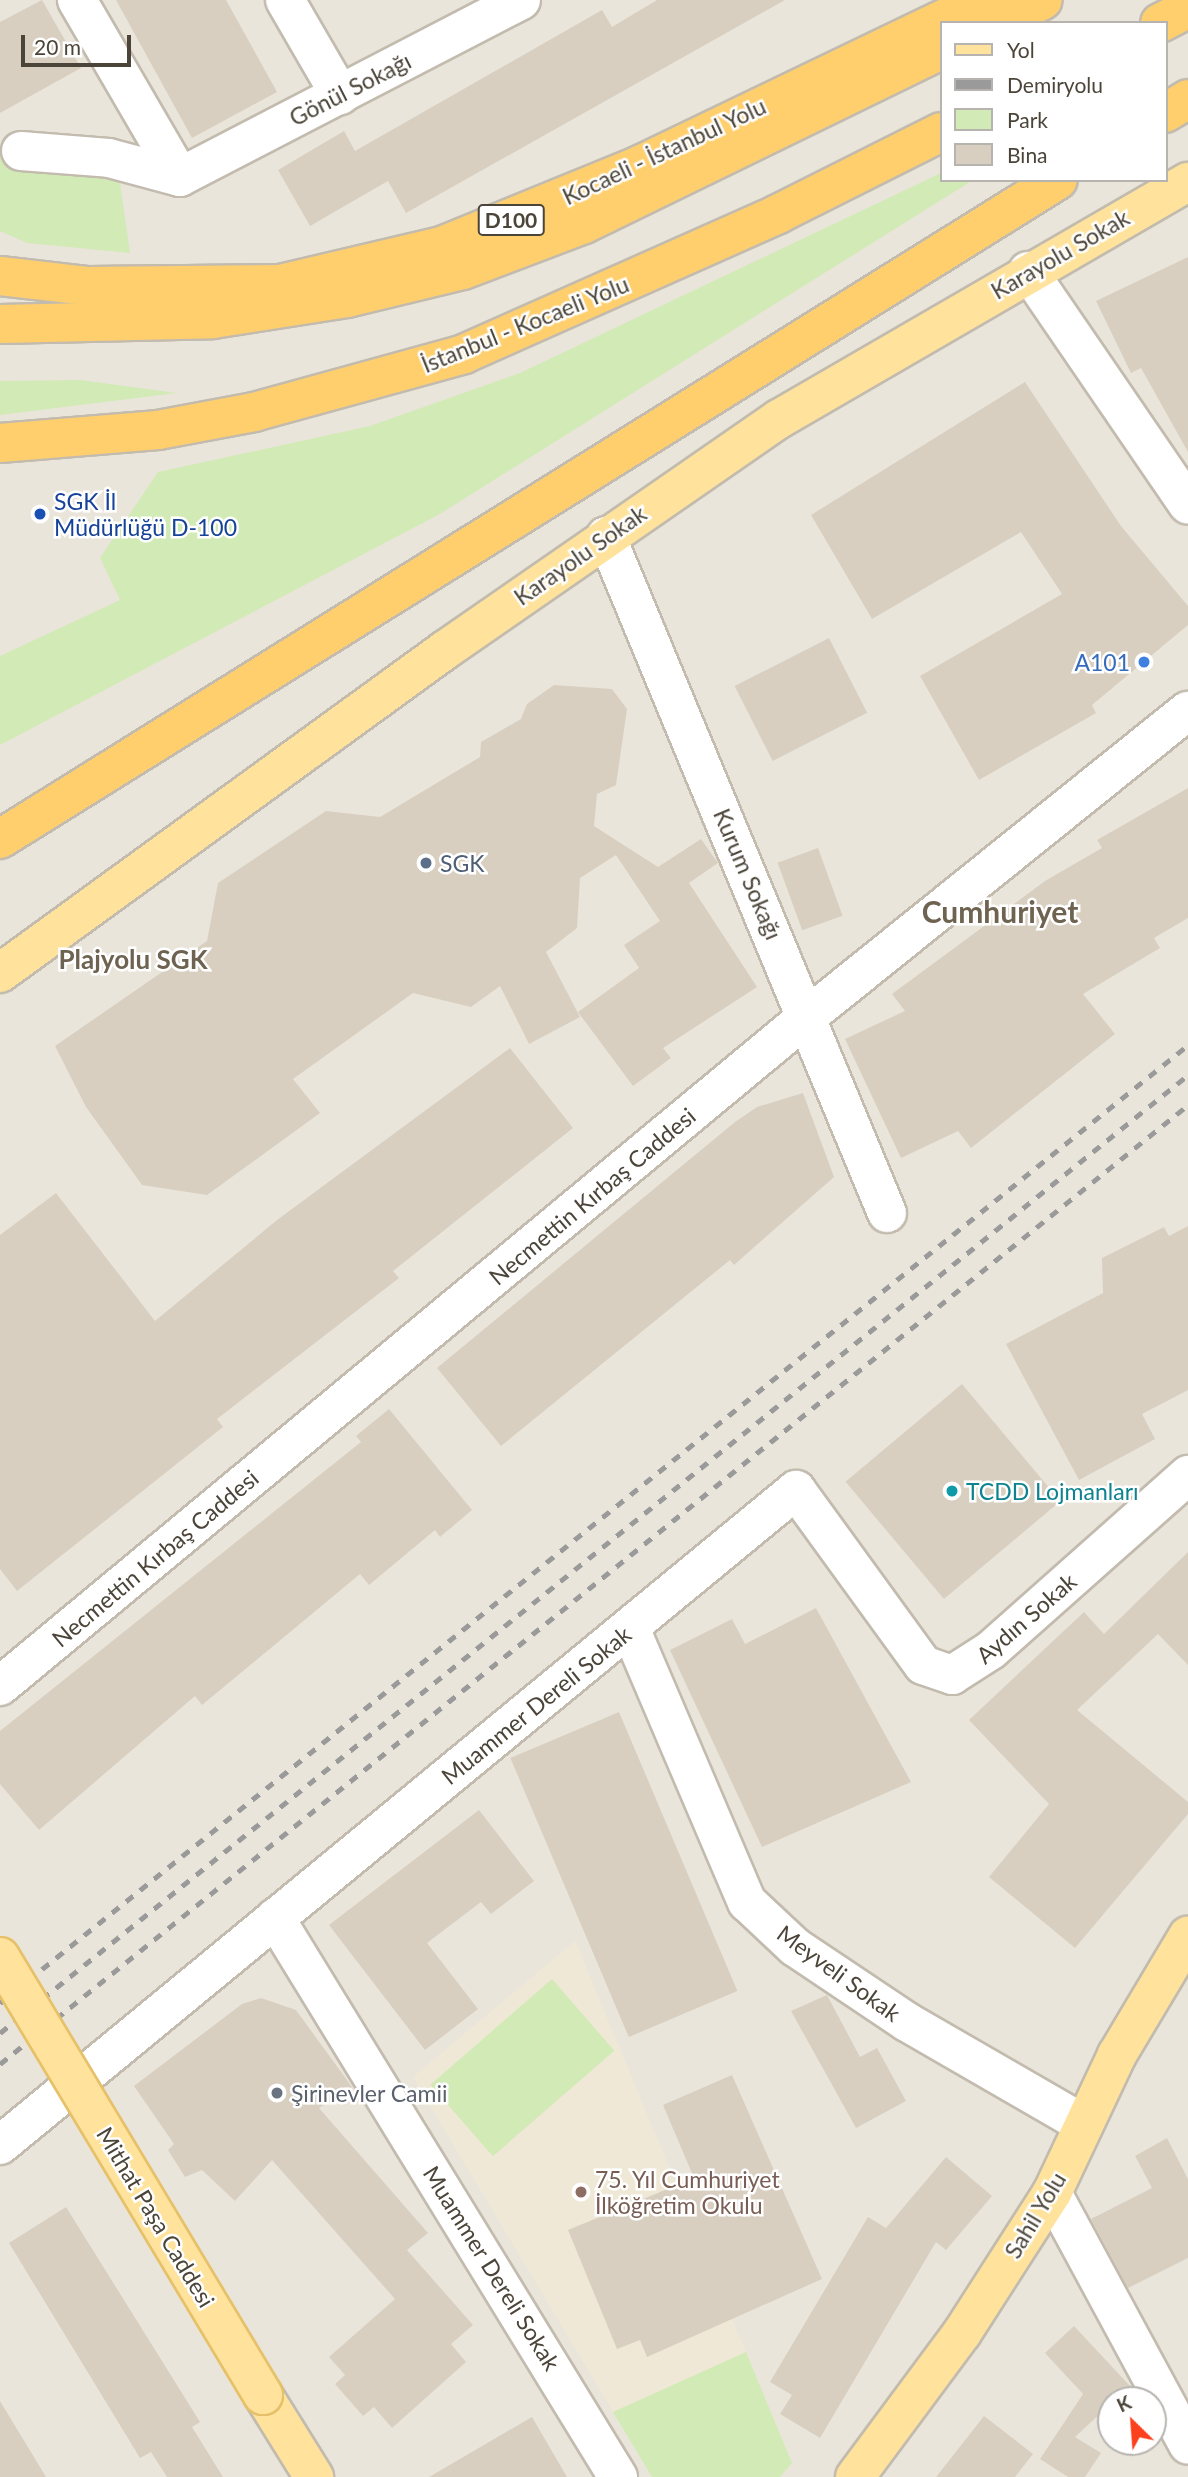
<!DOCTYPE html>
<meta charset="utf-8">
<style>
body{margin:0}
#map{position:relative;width:1188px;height:2477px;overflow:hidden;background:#f6f3ec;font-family:Lato,sans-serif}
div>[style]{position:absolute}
.residential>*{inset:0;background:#eae5da}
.education>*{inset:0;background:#efe8d6}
.green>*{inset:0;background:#d2eab5;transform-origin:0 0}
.building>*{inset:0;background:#d8cfc1;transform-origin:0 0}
.roads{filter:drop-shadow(2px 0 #c2bbae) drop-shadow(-2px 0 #c2bbae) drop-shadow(0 2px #c2bbae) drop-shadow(0 -2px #c2bbae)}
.minor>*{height:38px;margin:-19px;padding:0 19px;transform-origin:19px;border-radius:19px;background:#fff}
.major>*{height:38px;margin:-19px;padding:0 19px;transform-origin:19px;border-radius:19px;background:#ffe39c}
.highway>*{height:38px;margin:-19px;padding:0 19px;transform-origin:19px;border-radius:19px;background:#ffcf6e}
.rail>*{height:5px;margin-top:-2.5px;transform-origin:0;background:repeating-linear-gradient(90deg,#9a9a9a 0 9px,transparent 0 18px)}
.bridges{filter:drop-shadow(2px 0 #e6c16a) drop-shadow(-2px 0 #e6c16a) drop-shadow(0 2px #e6c16a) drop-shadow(0 -2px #e6c16a)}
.major-bridge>*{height:38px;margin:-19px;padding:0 19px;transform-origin:19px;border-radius:19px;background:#ffe39c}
.dots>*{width:19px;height:19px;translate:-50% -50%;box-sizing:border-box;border:4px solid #fff;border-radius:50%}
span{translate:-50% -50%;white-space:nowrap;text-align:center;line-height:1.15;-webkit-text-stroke:5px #fff;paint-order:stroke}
.shield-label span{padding:2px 5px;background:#fff;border:2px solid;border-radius:5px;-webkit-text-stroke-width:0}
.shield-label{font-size:21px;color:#4b4439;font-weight:700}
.street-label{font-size:23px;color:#4b4439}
.transit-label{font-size:23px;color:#164399}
.left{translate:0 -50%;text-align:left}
.shop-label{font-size:23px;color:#366cbe}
.right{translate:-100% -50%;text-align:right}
.service-label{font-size:23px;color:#4e5e75}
.culture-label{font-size:23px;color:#0d838f}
.worship-label{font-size:23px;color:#5b616d}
.education-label{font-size:23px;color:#785e54}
.quarter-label{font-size:26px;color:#6e6250;font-weight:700}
.district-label{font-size:30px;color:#6e6250;font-weight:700}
.legend{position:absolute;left:940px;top:21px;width:228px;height:161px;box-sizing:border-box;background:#fff;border:2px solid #b7b4b0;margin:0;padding:9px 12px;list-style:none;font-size:21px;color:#4b4439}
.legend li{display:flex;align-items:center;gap:14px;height:35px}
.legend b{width:35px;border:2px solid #b7b4b0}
.north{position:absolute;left:1097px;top:2386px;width:70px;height:70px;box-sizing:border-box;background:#fff;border:2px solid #b7b4b0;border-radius:50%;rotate:335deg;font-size:19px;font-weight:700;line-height:28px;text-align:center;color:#4b4439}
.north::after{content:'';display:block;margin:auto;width:24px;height:32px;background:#fc3f1d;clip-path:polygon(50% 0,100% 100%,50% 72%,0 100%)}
.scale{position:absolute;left:21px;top:35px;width:110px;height:32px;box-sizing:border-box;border:4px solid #4b4439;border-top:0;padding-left:9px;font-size:21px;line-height:24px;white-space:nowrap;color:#4b4439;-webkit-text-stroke:5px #fff;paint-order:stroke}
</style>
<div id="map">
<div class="residential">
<i style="clip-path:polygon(evenodd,0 0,1188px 0,1188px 2477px,0 2477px,0 0,941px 23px,1165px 23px,1165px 180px,941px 180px,941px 23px,0 0,1111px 2400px,1153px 2400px,1153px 2442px,1111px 2442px,1111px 2400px)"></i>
</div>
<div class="education">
<i style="clip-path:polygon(575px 1941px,792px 2463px,780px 2477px,652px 2477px,413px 2077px)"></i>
</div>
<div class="green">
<i style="clip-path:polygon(0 154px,119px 176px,130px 253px,27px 243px,0 231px)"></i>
<i style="clip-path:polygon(941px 173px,941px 180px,973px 180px,438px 515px,0 745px,0 656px,120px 600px,100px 558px,158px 472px,370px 426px,520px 373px)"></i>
<i style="clip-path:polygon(80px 380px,177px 393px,0 415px,0 381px)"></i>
<i style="left:552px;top:1979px;width:95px;height:161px;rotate:49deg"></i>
<i style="clip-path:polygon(746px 2352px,792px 2463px,780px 2477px,652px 2477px,613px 2412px)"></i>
</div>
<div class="building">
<i style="clip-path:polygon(42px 0,81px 68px,0 113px,0 22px)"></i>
<i style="clip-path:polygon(116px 0,226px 0,277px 92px,192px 138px)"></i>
<i style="clip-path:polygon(657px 0,785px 0,406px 213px,388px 181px,310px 226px,278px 170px,344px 131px,355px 151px,602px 10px,612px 27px)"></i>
<i style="clip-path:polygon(1188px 257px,1188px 452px,1141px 368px,1131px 373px,1096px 301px)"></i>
<i style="clip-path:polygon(1025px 382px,1121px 526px,1188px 606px,1188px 625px,1092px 705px,1096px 713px,979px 780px,920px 676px,1062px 594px,1021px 532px,872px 619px,811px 515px)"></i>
<i style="left:829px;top:638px;width:84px;height:106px;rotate:63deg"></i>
<i style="clip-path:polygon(554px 685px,612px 689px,627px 709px,616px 785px,597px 794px,594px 826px,658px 867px,701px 839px,718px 863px,689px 883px,757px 987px,663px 1048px,671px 1058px,633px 1086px,578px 1012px,639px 968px,624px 945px,660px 921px,616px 855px,580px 878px,577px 928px,546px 952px,580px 1017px,529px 1044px,500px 986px,471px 1007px,413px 993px,293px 1079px,320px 1113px,207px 1195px,142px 1185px,86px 1107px,55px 1046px,207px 941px,218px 883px,326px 811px,380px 817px,480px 757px,481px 742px,521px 719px,527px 704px)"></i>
<i style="clip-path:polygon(1188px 788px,1188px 918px,1154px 938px,1160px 948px,1083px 994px,1115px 1034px,971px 1148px,958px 1131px,901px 1158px,845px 1039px,905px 1011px,892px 994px,1045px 881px,1102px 848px,1097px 840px)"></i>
<i style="left:818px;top:848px;width:72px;height:43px;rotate:70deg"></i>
<i style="clip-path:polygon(510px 1048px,573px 1128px,393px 1271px,399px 1278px,217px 1419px,223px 1427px,17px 1591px,0 1569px,0 1235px,56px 1193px,155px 1321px,277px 1220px)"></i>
<i style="clip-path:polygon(803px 1093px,834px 1177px,734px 1265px,730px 1260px,501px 1446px,437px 1368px,735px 1122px,757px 1107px)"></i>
<i style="clip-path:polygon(1188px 1226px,1188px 1390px,1142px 1414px,1155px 1439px,1079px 1480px,1006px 1344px,1103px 1293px,1102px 1258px,1164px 1227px,1169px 1236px)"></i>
<i style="left:962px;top:1384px;width:153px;height:152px;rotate:50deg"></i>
<i style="clip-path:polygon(389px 1409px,472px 1510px,440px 1537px,435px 1530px,369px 1585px,360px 1574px,202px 1705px,195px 1696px,39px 1830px,0 1784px,0 1731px,361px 1442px,356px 1436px)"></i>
<i style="clip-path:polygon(1188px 1552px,1188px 1665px,1158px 1634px,1077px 1710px,1188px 1802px,1188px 1814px,1075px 1948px,989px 1877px,1049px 1804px,969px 1720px,1084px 1612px,1104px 1634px)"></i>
<i style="clip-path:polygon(816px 1608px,911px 1782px,762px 1847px,670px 1650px,732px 1619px,745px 1644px)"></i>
<i style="left:619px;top:1712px;width:303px;height:118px;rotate:67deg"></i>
<i style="clip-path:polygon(479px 1810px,534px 1881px,491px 1914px,481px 1902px,427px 1943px,478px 2009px,425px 2050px,329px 1925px)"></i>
<i style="clip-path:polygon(827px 1995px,860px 2057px,877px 2048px,906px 2101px,856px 2128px,791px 2011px)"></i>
<i style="clip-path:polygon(261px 1998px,296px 2010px,352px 2087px,319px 2108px,428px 2233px,407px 2250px,473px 2325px,451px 2344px,466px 2362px,392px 2428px,374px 2407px,363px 2416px,335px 2384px,345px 2375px,329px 2357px,395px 2299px,272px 2160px,235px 2201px,202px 2170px,185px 2177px,168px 2150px,174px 2144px,134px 2086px,242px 2004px)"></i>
<i style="clip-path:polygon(732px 2075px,822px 2279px,647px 2357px,640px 2340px,617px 2349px,568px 2230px,694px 2178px,663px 2105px)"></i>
<i style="clip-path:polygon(1167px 2138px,1188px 2179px,1188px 2258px,1128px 2288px,1091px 2219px,1152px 2188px,1135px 2156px)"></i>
<i style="clip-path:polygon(946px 2157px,992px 2196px,946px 2250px,936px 2242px,820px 2438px,780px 2414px,792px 2395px,770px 2382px,868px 2217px,886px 2228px)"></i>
<i style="clip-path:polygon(66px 2207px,200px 2422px,192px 2427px,223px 2477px,167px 2477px,151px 2452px,140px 2458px,9px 2243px)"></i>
<i style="clip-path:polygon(1074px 2326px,1130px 2386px,1075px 2437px,1101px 2453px,1085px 2477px,1068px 2477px,1040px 2459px,1083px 2394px,1045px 2353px)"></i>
<i style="clip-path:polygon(0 2401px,46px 2477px,0 2477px)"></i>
<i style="clip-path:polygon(984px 2416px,1033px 2454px,1015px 2477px,936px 2477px)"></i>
<i style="clip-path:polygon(532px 2417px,567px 2477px,429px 2477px)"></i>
</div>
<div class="roads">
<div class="minor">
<i style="left:285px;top:0;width:110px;rotate:59.9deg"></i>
<i style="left:21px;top:151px;width:88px;rotate:4.5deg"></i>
<i style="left:109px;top:158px;width:73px;rotate:15deg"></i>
<i style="left:180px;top:177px;width:205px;rotate:-120.2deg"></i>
<i style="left:180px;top:177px;width:384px;rotate:-27.4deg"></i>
<i style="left:1028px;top:271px;width:283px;rotate:55.6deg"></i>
<i style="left:606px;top:536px;width:733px;rotate:67.46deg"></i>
<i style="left:630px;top:1628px;width:298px;rotate:66.9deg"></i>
<i style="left:747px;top:1902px;width:66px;rotate:43.2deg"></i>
<i style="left:795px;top:1947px;width:135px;rotate:33.8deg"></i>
<i style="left:907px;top:2022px;width:204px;rotate:30deg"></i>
<i style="left:0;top:1686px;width:1050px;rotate:-39.67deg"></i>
<i style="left:808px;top:1016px;width:487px;rotate:-38.8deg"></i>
<i style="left:275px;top:1918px;width:656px;rotate:58.47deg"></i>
<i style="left:0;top:2145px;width:1031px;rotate:-39.45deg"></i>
<i style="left:796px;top:1490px;width:216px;rotate:54deg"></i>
<i style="left:923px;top:1665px;width:31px;rotate:19deg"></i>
<i style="left:952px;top:1675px;width:46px;rotate:-32.7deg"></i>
<i style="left:991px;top:1650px;width:264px;rotate:-41.6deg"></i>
<i style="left:1052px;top:2193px;width:286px;rotate:61.6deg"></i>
</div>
<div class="major">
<i style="left:0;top:973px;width:550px;rotate:-35.97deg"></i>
<i style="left:445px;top:650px;width:406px;rotate:-34.7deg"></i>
<i style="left:779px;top:419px;width:473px;rotate:-30.1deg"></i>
<i style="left:263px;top:2395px;width:97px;rotate:58.1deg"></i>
<i style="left:855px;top:2477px;width:179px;rotate:-53.4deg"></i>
<i style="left:962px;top:2333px;width:166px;rotate:-57.3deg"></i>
<i style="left:1052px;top:2193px;width:153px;rotate:-64.8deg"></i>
<i style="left:1117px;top:2055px;width:139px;rotate:-59.2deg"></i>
</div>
<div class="highway">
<i style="left:997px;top:23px;width:51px;rotate:-26.6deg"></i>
<i style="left:1160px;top:23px;width:31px;rotate:-27deg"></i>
<i style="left:1165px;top:113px;width:27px;rotate:-31deg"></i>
<i style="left:0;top:276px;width:89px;rotate:6.5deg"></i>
<i style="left:88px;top:286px;width:192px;rotate:-0.6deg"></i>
<i style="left:280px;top:284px;width:166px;rotate:-13.2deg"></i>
<i style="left:442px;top:246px;width:214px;rotate:-22.2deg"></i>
<i style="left:640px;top:165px;width:381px;rotate:-25.7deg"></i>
<i style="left:0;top:324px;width:213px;rotate:-1.3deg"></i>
<i style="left:213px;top:319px;width:136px;rotate:-8.9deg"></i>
<i style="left:347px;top:298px;width:119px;rotate:-13.6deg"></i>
<i style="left:463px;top:270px;width:129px;rotate:-20.8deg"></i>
<i style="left:584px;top:224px;width:397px;rotate:-26deg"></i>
<i style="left:0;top:443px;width:159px;rotate:-4.7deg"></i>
<i style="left:158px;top:430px;width:98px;rotate:-10.6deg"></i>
<i style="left:254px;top:412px;width:218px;rotate:-15.4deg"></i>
<i style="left:464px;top:354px;width:344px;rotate:-24deg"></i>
<i style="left:778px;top:214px;width:182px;rotate:-26.7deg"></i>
<i style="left:0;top:839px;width:1246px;rotate:-31.92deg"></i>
</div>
</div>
<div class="rail">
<i style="left:0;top:2003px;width:1526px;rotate:-38.88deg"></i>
<i style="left:0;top:2033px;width:1526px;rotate:-38.88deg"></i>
<i style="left:0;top:2064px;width:1527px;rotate:-38.91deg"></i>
</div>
<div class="bridges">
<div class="major-bridge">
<i style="left:0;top:1957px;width:511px;rotate:59.02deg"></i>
</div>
</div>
<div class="dots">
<i style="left:40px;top:514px;background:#1a4fb4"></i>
<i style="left:1144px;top:662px;background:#3f7fe0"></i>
<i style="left:426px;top:863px;background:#5c6f8a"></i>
<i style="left:952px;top:1491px;background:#0f9aa8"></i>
<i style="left:277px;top:2093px;background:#6b7280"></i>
<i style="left:581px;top:2192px;background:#8d6e63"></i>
</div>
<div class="shield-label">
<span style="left:511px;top:220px">D100</span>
</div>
<div class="street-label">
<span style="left:350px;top:89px;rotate:-27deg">Gönül Sokağı</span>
<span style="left:664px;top:151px;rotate:-25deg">Kocaeli - İstanbul Yolu</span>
<span style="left:1060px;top:254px;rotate:-30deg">Karayolu Sokak</span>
<span style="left:525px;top:324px;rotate:-22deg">İstanbul - Kocaeli Yolu</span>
<span style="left:580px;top:555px;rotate:-35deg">Karayolu Sokak</span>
<span style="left:748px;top:874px;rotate:67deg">Kurum Sokağı</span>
<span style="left:592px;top:1196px;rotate:-40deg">Necmettin Kırbaş Caddesi</span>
<span style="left:155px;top:1558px;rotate:-40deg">Necmettin Kırbaş Caddesi</span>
<span style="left:1026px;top:1618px;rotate:-41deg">Aydın Sokak</span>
<span style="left:536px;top:1705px;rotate:-39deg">Muammer Dereli Sokak</span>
<span style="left:839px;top:1973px;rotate:36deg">Meyveli Sokak</span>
<span style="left:1035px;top:2215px;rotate:-59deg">Sahil Yolu</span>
<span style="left:156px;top:2217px;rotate:59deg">Mithat Paşa Caddesi</span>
<span style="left:492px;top:2268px;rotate:58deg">Muammer Dereli Sokak</span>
</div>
<div class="transit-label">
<span class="left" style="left:54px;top:514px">SGK İl<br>Müdürlüğü D-100</span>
</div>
<div class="shop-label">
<span class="right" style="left:1130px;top:662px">A101</span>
</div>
<div class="service-label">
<span class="left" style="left:440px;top:863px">SGK</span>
</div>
<div class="culture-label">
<span class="left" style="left:966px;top:1491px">TCDD Lojmanları</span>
</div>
<div class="worship-label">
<span class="left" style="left:291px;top:2093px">Şirinevler Camii</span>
</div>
<div class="education-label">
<span class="left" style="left:595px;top:2192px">75. Yıl Cumhuriyet<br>İlköğretim Okulu</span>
</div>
<div class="quarter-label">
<span style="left:133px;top:960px">Plajyolu SGK</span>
</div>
<div class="district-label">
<span style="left:1000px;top:911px">Cumhuriyet</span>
</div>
<ul class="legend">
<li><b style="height:9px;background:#ffe39c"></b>Yol</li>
<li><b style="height:9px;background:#9a9a9a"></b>Demiryolu</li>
<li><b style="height:19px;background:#d2eab5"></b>Park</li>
<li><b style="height:19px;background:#d8cfc1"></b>Bina</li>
</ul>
<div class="north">K</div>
<div class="scale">20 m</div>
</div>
